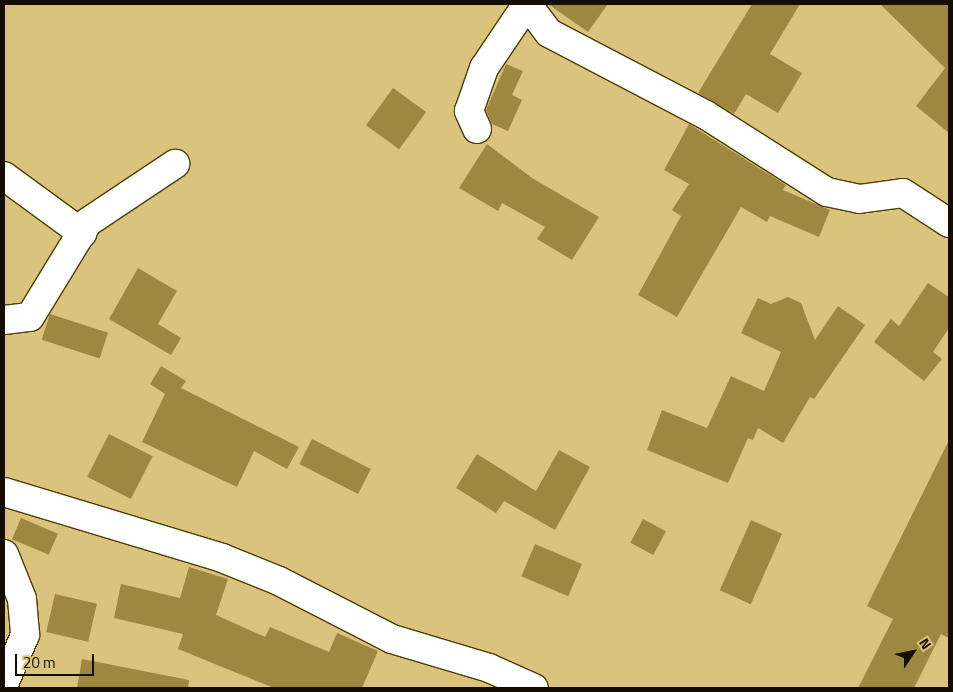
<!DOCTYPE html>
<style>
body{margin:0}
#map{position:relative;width:953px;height:692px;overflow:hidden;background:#dac37c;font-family:"Titillium Web",sans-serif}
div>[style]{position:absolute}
.building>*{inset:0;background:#9e8840;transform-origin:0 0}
.roads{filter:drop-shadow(1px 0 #4e3e02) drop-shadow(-1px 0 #4e3e02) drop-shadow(0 1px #4e3e02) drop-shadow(0 -1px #4e3e02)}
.minor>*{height:28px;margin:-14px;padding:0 14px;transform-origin:14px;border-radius:14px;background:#fff}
span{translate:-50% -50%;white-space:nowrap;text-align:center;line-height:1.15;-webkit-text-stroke:5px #dac37c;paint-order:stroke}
.frame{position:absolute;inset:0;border:5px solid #140d00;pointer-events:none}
.north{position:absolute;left:888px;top:627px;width:50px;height:50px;-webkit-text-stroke:4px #dac37c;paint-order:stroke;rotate:56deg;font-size:14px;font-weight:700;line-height:20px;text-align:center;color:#140d00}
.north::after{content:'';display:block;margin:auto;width:18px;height:22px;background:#140d00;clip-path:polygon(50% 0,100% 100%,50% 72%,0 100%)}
.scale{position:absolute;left:15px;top:654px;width:79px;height:22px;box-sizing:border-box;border:2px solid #140d00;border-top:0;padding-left:6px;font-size:15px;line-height:18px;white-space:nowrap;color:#140d00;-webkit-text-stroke:4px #dac37c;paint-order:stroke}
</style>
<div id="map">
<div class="building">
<i style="clip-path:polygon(548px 4px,608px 4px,588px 32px)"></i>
<i style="clip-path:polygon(752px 4px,800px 4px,770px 54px,802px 73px,778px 113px,746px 94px,734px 114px,698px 93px)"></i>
<i style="clip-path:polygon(880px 4px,949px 4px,949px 133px,916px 106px,945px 68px)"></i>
<i style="clip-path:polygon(506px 64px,523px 71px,512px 95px,522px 100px,508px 131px,492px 124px,486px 110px)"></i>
<i style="left:393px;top:88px;width:41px;height:46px;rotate:36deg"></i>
<i style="clip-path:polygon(689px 124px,786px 185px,783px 190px,830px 210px,819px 237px,770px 216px,767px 222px,741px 207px,677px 317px,638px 295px,681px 216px,672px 210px,689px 184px,664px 170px)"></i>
<i style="clip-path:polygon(487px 144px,532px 178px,599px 217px,572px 260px,537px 239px,545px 227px,502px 203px,498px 211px,459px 188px)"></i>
<i style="clip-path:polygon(138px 268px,177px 291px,158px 324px,181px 338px,171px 355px,109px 319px)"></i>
<i style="clip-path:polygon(928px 283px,949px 297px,949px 328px,933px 352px,942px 359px,924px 381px,874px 342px,891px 319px,899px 326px)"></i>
<i style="clip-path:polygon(788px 297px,801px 303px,815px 340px,838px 306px,865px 325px,814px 399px,810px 397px,783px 443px,758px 428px,753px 440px,748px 438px,728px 483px,647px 450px,662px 410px,707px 428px,731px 376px,764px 391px,781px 352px,741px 333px,758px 298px,771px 304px)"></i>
<i style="left:50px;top:314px;width:61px;height:27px;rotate:18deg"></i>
<i style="clip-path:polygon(161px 366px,186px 381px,181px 388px,299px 447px,287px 469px,254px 451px,237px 487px,142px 442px,165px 394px,150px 384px)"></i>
<i style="left:109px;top:434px;width:49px;height:48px;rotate:27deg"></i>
<i style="left:312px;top:439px;width:66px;height:28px;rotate:27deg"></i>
<i style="clip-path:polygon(949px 440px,949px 638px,941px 634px,914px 688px,858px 688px,893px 619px,867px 606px)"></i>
<i style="clip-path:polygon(559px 450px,590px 467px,555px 530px,504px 501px,496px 513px,456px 488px,477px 454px,536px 491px)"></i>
<i style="left:21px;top:518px;width:40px;height:23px;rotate:23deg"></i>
<i style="left:643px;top:519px;width:26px;height:27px;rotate:28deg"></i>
<i style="left:751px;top:520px;width:34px;height:77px;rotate:24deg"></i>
<i style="left:535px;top:544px;width:51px;height:35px;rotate:23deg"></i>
<i style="clip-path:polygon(189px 567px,228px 579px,216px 615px,265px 637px,270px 627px,329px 652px,337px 633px,378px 651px,362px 688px,274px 688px,178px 649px,183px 634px,114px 618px,121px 584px,180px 598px)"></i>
<i style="left:55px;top:594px;width:43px;height:39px;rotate:13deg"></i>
<i style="clip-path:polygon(82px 659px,189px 680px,188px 688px,77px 688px)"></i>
</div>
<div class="roads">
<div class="minor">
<i style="left:527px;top:4px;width:36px;rotate:53deg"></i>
<i style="left:549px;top:33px;width:177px;rotate:27.6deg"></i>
<i style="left:706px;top:115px;width:143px;rotate:32.5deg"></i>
<i style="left:827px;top:192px;width:33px;rotate:12deg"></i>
<i style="left:859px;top:199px;width:44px;rotate:-7.8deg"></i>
<i style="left:903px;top:193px;width:55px;rotate:33.1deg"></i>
<i style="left:477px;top:129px;width:20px;rotate:-114deg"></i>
<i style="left:469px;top:111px;width:46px;rotate:-70.8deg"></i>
<i style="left:484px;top:68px;width:77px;rotate:-56.1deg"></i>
<i style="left:4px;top:176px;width:97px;rotate:36.2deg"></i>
<i style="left:4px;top:320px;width:26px;rotate:-7deg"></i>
<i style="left:30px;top:317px;width:111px;rotate:-58.6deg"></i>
<i style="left:88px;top:222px;width:105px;rotate:-33.7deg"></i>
<i style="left:4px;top:492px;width:228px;rotate:16.8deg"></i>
<i style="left:222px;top:558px;width:61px;rotate:22deg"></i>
<i style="left:279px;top:581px;width:127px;rotate:27.2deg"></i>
<i style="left:392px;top:639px;width:101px;rotate:16.6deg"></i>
<i style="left:489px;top:668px;width:49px;rotate:24deg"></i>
<i style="left:4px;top:554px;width:48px;rotate:68.2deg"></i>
<i style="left:22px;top:599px;width:36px;rotate:85deg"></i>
<i style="left:25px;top:635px;width:53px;rotate:113.2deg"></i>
</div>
</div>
<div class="frame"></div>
<div class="north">N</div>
<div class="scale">20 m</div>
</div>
